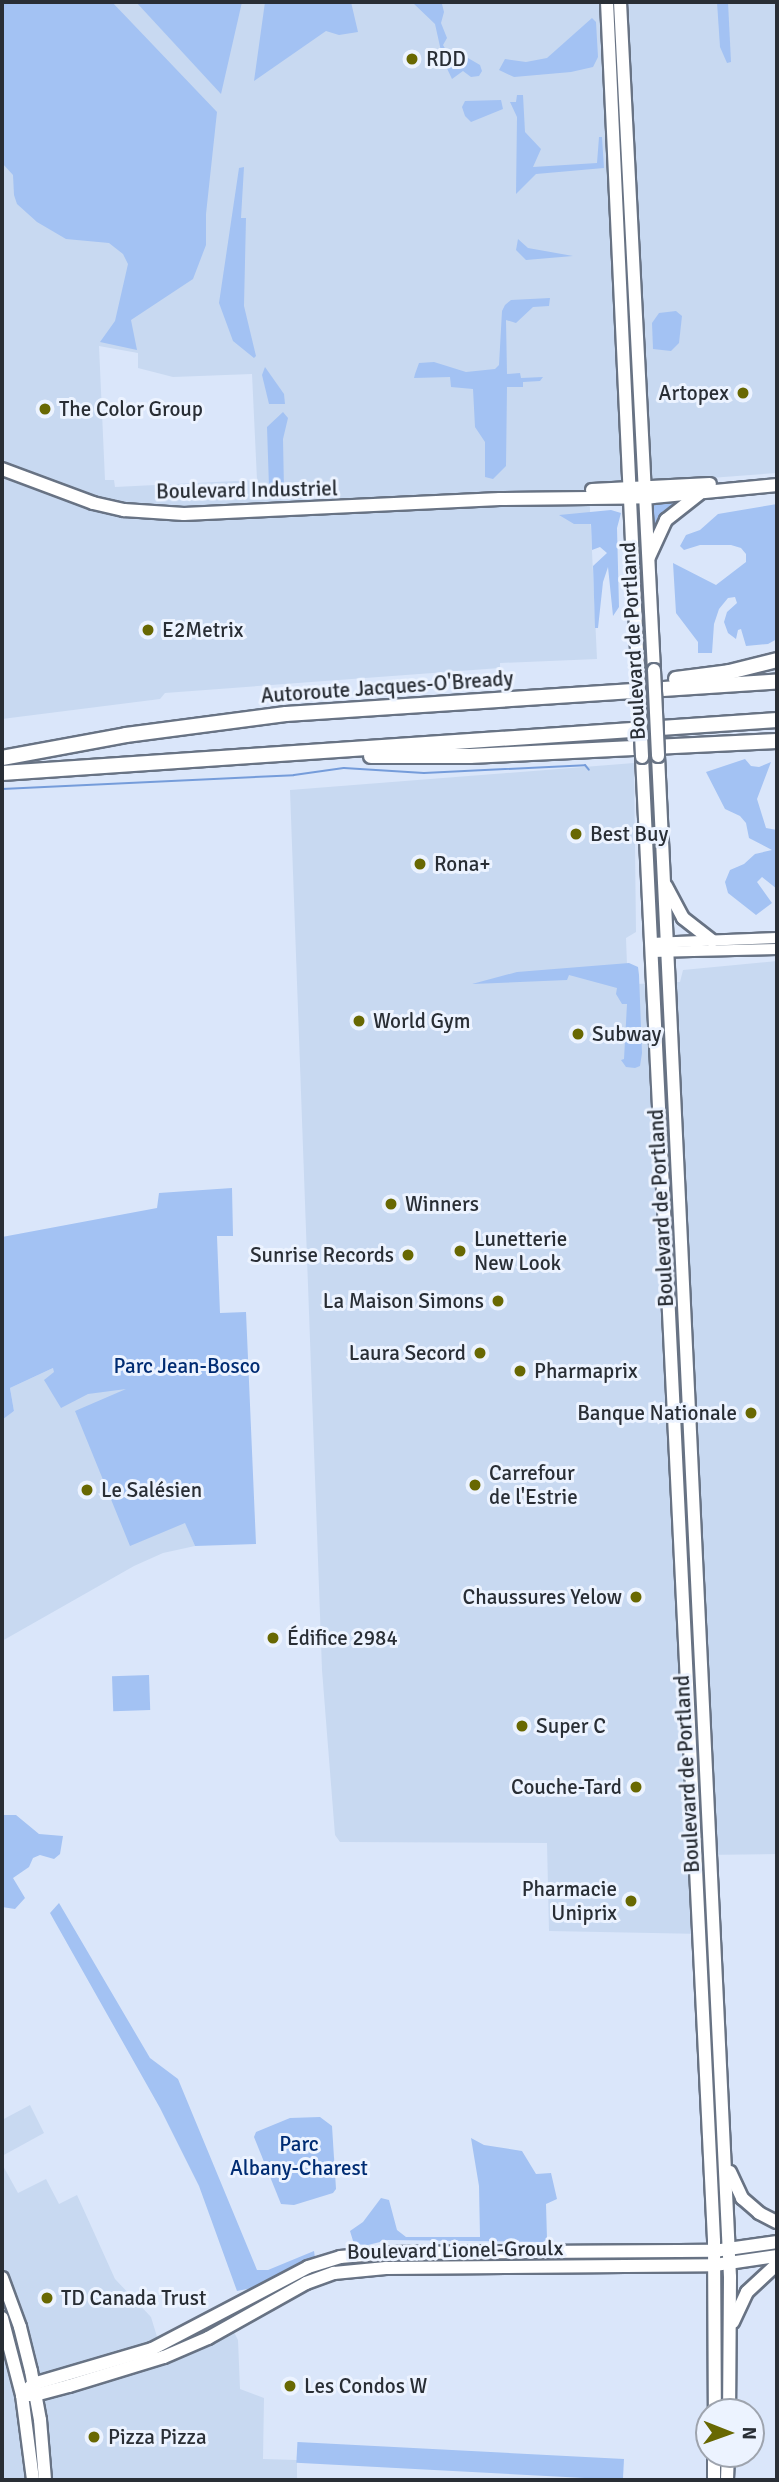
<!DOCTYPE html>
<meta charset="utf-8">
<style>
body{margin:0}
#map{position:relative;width:779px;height:2482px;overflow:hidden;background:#dae6fa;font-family:Signika,sans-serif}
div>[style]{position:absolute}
.built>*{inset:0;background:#c8d9f1}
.green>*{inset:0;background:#a3c2f3;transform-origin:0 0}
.stream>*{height:2px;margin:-1px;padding:0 1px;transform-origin:1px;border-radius:1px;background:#759cda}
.roads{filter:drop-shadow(2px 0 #687384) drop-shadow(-2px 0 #687384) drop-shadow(0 2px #687384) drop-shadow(0 -2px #687384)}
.minor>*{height:10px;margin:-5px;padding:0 5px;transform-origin:5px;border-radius:5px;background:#fff}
.major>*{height:12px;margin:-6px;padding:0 6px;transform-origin:6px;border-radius:6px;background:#fff}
.highway>*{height:14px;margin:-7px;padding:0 7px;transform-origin:7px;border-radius:7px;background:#fff}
.bridges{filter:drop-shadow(2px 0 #687384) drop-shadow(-2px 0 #687384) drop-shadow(0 2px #687384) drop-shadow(0 -2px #687384)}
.major-bridge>*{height:12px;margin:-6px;padding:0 6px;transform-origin:6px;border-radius:6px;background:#fff}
.dots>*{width:19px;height:19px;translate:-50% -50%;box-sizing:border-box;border:4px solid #ecf3ff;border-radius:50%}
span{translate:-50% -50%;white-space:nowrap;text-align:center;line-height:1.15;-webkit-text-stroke:6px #ecf3ff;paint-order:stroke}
.poi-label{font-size:21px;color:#292e35}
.left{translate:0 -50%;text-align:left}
.right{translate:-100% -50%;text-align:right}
.street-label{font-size:21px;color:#292e35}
.park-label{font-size:21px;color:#002c73}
.frame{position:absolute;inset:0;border:4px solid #292e35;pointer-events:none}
.north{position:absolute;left:695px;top:2398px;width:70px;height:70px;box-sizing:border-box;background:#ecf3ff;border:2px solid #9ea4ae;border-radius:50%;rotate:91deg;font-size:19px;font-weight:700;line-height:28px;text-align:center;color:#292e35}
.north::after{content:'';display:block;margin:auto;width:24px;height:32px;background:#686802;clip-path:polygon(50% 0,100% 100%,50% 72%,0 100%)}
</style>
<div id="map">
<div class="built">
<i style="clip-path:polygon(evenodd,2px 2px,777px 2px,777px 473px,589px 487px,597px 659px,500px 663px,500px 668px,165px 693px,160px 699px,2px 719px,2px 2px,99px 346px,138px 353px,138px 368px,173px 377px,252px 374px,257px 480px,115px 487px,114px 480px,105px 480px,99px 346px)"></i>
<i style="clip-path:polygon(634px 763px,636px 932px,626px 938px,627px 965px,637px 984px,680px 982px,683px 970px,777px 961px,777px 1854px,701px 1855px,704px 1934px,549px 1931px,547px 1843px,340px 1842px,335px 1835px,322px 1670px,290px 790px)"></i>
<i style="clip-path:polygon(53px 1368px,130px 1388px,195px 1546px,163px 1553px,134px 1566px,2px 1641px,2px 1420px,14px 1411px,10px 1388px)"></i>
<i style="clip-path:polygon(30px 2105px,44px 2133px,2px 2156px,2px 2120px)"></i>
<i style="clip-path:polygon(2px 2164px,18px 2193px,46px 2179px,59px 2204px,77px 2195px,115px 2279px,151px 2317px,165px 2363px,234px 2332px,238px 2340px,240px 2389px,264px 2398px,263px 2459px,297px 2460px,297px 2480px,2px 2480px)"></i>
</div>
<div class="green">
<i style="clip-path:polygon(2px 2px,112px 2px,217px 112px,206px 214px,206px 245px,193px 279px,131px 320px,137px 350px,100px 342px,115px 321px,128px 264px,123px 254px,109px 243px,66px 239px,37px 222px,17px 204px,14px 195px,13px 175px,2px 163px)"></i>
<i style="clip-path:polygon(136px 2px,242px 2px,221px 94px)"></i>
<i style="clip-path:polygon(265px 2px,351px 2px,358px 32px,339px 35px,326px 31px,254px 81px)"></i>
<i style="clip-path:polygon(412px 2px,442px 4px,444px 12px,441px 23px,447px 38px,443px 45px,446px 50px,456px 51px,480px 65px,482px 71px,479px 76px,471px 77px,463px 71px,452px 79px,443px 60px,435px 24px)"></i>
<i style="clip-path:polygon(717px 2px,728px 2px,731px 62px,727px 63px,720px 47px)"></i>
<i style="clip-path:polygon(592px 18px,596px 22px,598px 57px,593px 67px,571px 72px,514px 77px,499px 70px,505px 59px,526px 62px,547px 58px)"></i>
<i style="clip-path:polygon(517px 95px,523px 95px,525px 132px,541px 149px,533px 167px,597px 163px,599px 137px,602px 137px,604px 168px,536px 174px,516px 194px,517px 117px,510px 102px,516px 102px)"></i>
<i style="clip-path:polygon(501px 100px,503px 109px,471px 122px,465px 116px,462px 107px,465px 101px)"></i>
<i style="clip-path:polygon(244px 167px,241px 218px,246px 218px,244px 306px,256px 356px,254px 358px,233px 341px,219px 303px,239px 168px)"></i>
<i style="clip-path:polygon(518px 239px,528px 248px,573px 256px,526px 260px,516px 250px)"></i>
<i style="clip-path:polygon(550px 298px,549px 306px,533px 307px,516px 323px,506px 320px,507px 374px,520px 373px,521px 378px,543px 377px,540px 381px,523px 382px,523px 387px,507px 387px,506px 466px,493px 479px,485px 477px,485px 442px,475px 427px,473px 389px,451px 387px,450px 377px,414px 378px,415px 374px,419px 363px,434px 362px,466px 372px,495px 369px,499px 365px,502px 311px,505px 305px,511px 300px)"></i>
<i style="clip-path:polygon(676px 311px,682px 316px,679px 343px,671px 351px,653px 349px,652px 323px,659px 313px)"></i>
<i style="clip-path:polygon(265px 367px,284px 394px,285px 404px,269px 404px,262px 375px)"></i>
<i style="clip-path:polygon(283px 412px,288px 418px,283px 439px,284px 490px,273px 490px,269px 487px,267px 427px)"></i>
<i style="clip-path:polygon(678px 500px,654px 532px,652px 530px,651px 502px)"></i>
<i style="clip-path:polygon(777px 504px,777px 639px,768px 644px,746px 646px,741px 629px,738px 630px,736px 639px,728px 633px,724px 622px,727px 612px,737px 603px,735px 597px,728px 598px,719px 609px,714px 624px,712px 653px,698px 653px,698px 642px,676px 613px,673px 563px,716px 585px,746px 562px,746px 554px,741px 548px,731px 545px,700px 545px,684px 550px,680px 546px,686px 535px,700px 530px,718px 514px)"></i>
<i style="clip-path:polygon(611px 510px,621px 513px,617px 528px,619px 607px,613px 616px,608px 567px,603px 582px,598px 628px,595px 628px,593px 566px,607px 553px,600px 547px,592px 550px,591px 524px,574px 524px,559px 515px)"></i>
<i style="clip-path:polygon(745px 759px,751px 766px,759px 767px,771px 762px,757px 799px,766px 828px,777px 830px,777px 889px,762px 877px,757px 882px,772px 903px,756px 915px,728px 893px,725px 882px,730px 870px,744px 864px,755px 854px,772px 850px,749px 838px,746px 823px,740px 816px,725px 809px,706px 772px)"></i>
<i style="clip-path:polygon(629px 963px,638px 967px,639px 975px,642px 1053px,640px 1066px,635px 1068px,626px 1067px,621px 1060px,624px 1059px,627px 1004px,622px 1004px,616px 994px,617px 988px,569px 975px,567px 980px,472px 984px,517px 972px)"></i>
<i style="clip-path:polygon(232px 1188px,233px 1236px,217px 1236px,220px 1313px,246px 1312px,256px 1544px,195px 1546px,185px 1523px,130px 1546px,75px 1411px,126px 1389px,88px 1394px,61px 1408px,44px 1380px,54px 1372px,53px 1368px,10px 1388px,14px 1411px,2px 1420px,2px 1237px,157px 1208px,159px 1193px)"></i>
<i style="left:149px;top:1675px;width:35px;height:37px;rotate:88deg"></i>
<i style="clip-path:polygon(2px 1815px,16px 1815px,39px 1834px,63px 1836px,60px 1854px,54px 1859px,40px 1855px,33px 1858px,29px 1867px,13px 1878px,25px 1898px,15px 1909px,2px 1907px)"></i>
<i style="clip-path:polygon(59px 1903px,150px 2058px,178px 2079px,257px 2270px,268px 2270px,314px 2251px,315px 2258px,257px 2287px,237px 2291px,199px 2186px,160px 2108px,50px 1913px)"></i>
<i style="clip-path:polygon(320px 2117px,332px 2126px,336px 2189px,333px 2193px,294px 2205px,281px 2204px,254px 2137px,256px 2132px,290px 2118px)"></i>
<i style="clip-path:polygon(471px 2138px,484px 2145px,522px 2151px,536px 2174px,551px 2173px,557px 2199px,546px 2204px,547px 2239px,543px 2242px,388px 2240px,368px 2245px,354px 2244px,350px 2231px,363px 2222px,381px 2198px,389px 2200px,397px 2230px,406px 2237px,480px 2237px,479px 2186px)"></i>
<i style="left:624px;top:2459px;width:21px;height:327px;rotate:93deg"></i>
</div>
<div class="stream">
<i style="left:2px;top:789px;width:292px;rotate:-2.7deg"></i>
<i style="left:294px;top:775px;width:50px;rotate:-8deg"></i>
<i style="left:344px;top:768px;width:80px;rotate:3.6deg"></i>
<i style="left:424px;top:773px;width:161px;rotate:-2.8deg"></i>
<i style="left:585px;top:765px;width:6px;rotate:51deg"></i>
</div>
<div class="roads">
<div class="minor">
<i style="left:651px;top:943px;width:126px;rotate:-2.3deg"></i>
<i style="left:651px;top:952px;width:126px;rotate:-1.4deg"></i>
</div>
<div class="major">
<i style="left:607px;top:2px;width:670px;rotate:87.35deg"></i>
<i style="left:620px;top:2px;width:669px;rotate:87.09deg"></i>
<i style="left:2px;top:469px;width:97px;rotate:20.5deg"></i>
<i style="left:93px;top:503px;width:32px;rotate:13deg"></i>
<i style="left:124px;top:510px;width:60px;rotate:3.8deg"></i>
<i style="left:184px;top:514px;width:316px;rotate:-2.7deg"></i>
<i style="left:500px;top:499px;width:153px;rotate:-0.7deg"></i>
<i style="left:653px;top:497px;width:125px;rotate:-5.5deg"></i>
<i style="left:592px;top:490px;width:118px;rotate:-2.9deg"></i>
<i style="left:649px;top:557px;width:41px;rotate:-65.3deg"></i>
<i style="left:666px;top:520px;width:42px;rotate:-38.2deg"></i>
<i style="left:658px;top:756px;width:1523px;rotate:87.29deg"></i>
<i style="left:730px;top:2277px;width:135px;rotate:90.4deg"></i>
<i style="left:642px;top:757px;width:1486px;rotate:87.22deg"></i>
<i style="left:714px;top:2241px;width:171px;rotate:89.7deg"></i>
<i style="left:666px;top:886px;width:36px;rotate:62deg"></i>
<i style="left:683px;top:918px;width:37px;rotate:38deg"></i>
<i style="left:730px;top:2172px;width:29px;rotate:65deg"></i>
<i style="left:742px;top:2198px;width:23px;rotate:41deg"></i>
<i style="left:759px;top:2213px;width:20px;rotate:27deg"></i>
<i style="left:2px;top:2278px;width:52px;rotate:69.8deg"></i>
<i style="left:20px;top:2327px;width:45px;rotate:76deg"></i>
<i style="left:31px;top:2371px;width:50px;rotate:79.6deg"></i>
<i style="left:40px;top:2420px;width:60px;rotate:85.2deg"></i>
<i style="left:2px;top:2318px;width:80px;rotate:75.4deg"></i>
<i style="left:22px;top:2395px;width:86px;rotate:82.6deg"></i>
<i style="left:733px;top:2322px;width:33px;rotate:-65deg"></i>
<i style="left:747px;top:2292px;width:41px;rotate:-43deg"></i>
<i style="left:22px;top:2395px;width:16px;rotate:-45deg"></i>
<i style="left:33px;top:2384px;width:124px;rotate:-16.4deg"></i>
<i style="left:152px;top:2349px;width:176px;rotate:-27.7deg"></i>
<i style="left:308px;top:2267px;width:34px;rotate:-17deg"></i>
<i style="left:340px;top:2257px;width:49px;rotate:-4.7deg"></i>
<i style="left:389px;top:2253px;width:325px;rotate:-0.4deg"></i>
<i style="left:714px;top:2251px;width:64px;rotate:-8.1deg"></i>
<i style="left:22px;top:2395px;width:13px"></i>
<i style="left:35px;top:2395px;width:35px;rotate:-15deg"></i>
<i style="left:69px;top:2386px;width:99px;rotate:-17deg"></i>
<i style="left:164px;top:2357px;width:48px;rotate:-23.4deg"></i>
<i style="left:208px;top:2338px;width:112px;rotate:-29.3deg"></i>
<i style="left:306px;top:2283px;width:30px;rotate:-20deg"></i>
<i style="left:334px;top:2273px;width:52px;rotate:-5.5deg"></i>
<i style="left:386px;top:2268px;width:329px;rotate:-0.5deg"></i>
<i style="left:715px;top:2265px;width:63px;rotate:-8.3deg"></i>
<i style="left:714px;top:2480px;width:26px;rotate:-90deg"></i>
<i style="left:727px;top:2480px;width:26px;rotate:-88deg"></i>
</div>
<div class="highway">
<i style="left:676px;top:679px;width:53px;rotate:-7.5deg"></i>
<i style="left:729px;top:672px;width:49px;rotate:-14deg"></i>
<i style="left:371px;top:756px;width:99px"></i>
<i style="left:470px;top:756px;width:307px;rotate:-2.8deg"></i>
<i style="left:2px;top:758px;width:126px;rotate:-10.5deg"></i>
<i style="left:126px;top:735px;width:161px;rotate:-7.5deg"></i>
<i style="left:286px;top:714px;width:492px;rotate:-3.8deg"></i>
<i style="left:2px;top:773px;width:777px;rotate:-3.91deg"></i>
</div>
</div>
<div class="bridges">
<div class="major-bridge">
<i style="left:654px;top:670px;width:86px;rotate:87.3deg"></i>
<i style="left:638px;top:671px;width:86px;rotate:87.3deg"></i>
</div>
</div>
<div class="dots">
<i style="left:412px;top:59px;background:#686802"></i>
<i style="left:743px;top:393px;background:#686802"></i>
<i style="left:45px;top:409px;background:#686802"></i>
<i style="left:148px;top:630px;background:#686802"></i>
<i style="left:576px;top:834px;background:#686802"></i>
<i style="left:420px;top:864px;background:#686802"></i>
<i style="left:359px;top:1021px;background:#686802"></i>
<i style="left:578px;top:1034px;background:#686802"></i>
<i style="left:391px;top:1204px;background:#686802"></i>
<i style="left:460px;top:1251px;background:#686802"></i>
<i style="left:408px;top:1255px;background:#686802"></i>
<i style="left:498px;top:1301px;background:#686802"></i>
<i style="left:480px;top:1353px;background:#686802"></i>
<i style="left:520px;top:1371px;background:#686802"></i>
<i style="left:751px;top:1413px;background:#686802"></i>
<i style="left:475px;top:1485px;background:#686802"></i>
<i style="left:87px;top:1490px;background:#686802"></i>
<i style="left:636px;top:1597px;background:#686802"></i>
<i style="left:273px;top:1638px;background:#686802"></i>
<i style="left:522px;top:1726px;background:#686802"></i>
<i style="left:636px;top:1787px;background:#686802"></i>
<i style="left:631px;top:1901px;background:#686802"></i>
<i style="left:47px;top:2298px;background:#686802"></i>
<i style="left:290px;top:2386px;background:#686802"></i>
<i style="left:94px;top:2437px;background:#686802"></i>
</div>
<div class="poi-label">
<span class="left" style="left:426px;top:59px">RDD</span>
<span class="right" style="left:729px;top:393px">Artopex</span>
<span class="left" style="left:59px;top:409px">The Color Group</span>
<span class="left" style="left:162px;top:630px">E2Metrix</span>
<span class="left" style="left:590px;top:834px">Best Buy</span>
<span class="left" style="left:434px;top:864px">Rona+</span>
<span class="left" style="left:373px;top:1021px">World Gym</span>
<span class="left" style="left:592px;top:1034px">Subway</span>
<span class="left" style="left:405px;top:1204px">Winners</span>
<span class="left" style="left:474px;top:1251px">Lunetterie<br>New Look</span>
<span class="right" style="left:394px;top:1255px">Sunrise Records</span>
<span class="right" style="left:484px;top:1301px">La Maison Simons</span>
<span class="right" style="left:466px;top:1353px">Laura Secord</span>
<span class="left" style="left:534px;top:1371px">Pharmaprix</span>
<span class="right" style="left:737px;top:1413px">Banque Nationale</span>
<span class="left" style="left:489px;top:1485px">Carrefour<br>de l'Estrie</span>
<span class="left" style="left:101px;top:1490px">Le Salésien</span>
<span class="right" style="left:622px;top:1597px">Chaussures Yelow</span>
<span class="left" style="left:287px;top:1638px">Édifice 2984</span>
<span class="left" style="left:536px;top:1726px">Super C</span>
<span class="right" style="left:622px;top:1787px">Couche-Tard</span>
<span class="right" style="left:617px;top:1901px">Pharmacie<br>Uniprix</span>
<span class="left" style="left:61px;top:2298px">TD Canada Trust</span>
<span class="left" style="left:304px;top:2386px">Les Condos W</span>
<span class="left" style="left:108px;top:2437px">Pizza Pizza</span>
</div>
<div class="street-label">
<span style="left:247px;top:490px;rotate:-1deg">Boulevard Industriel</span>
<span style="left:633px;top:641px;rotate:-93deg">Boulevard de Portland</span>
<span style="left:387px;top:687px;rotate:-4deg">Autoroute Jacques-O'Bready</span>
<span style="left:661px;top:1208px;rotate:-93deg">Boulevard de Portland</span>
<span style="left:687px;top:1774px;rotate:-93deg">Boulevard de Portland</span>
<span style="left:455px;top:2250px;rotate:-1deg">Boulevard Lionel-Groulx</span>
</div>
<div class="park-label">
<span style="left:187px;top:1366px">Parc Jean-Bosco</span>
<span style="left:299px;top:2156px">Parc<br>Albany-Charest</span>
</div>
<div class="frame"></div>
<div class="north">N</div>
</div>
